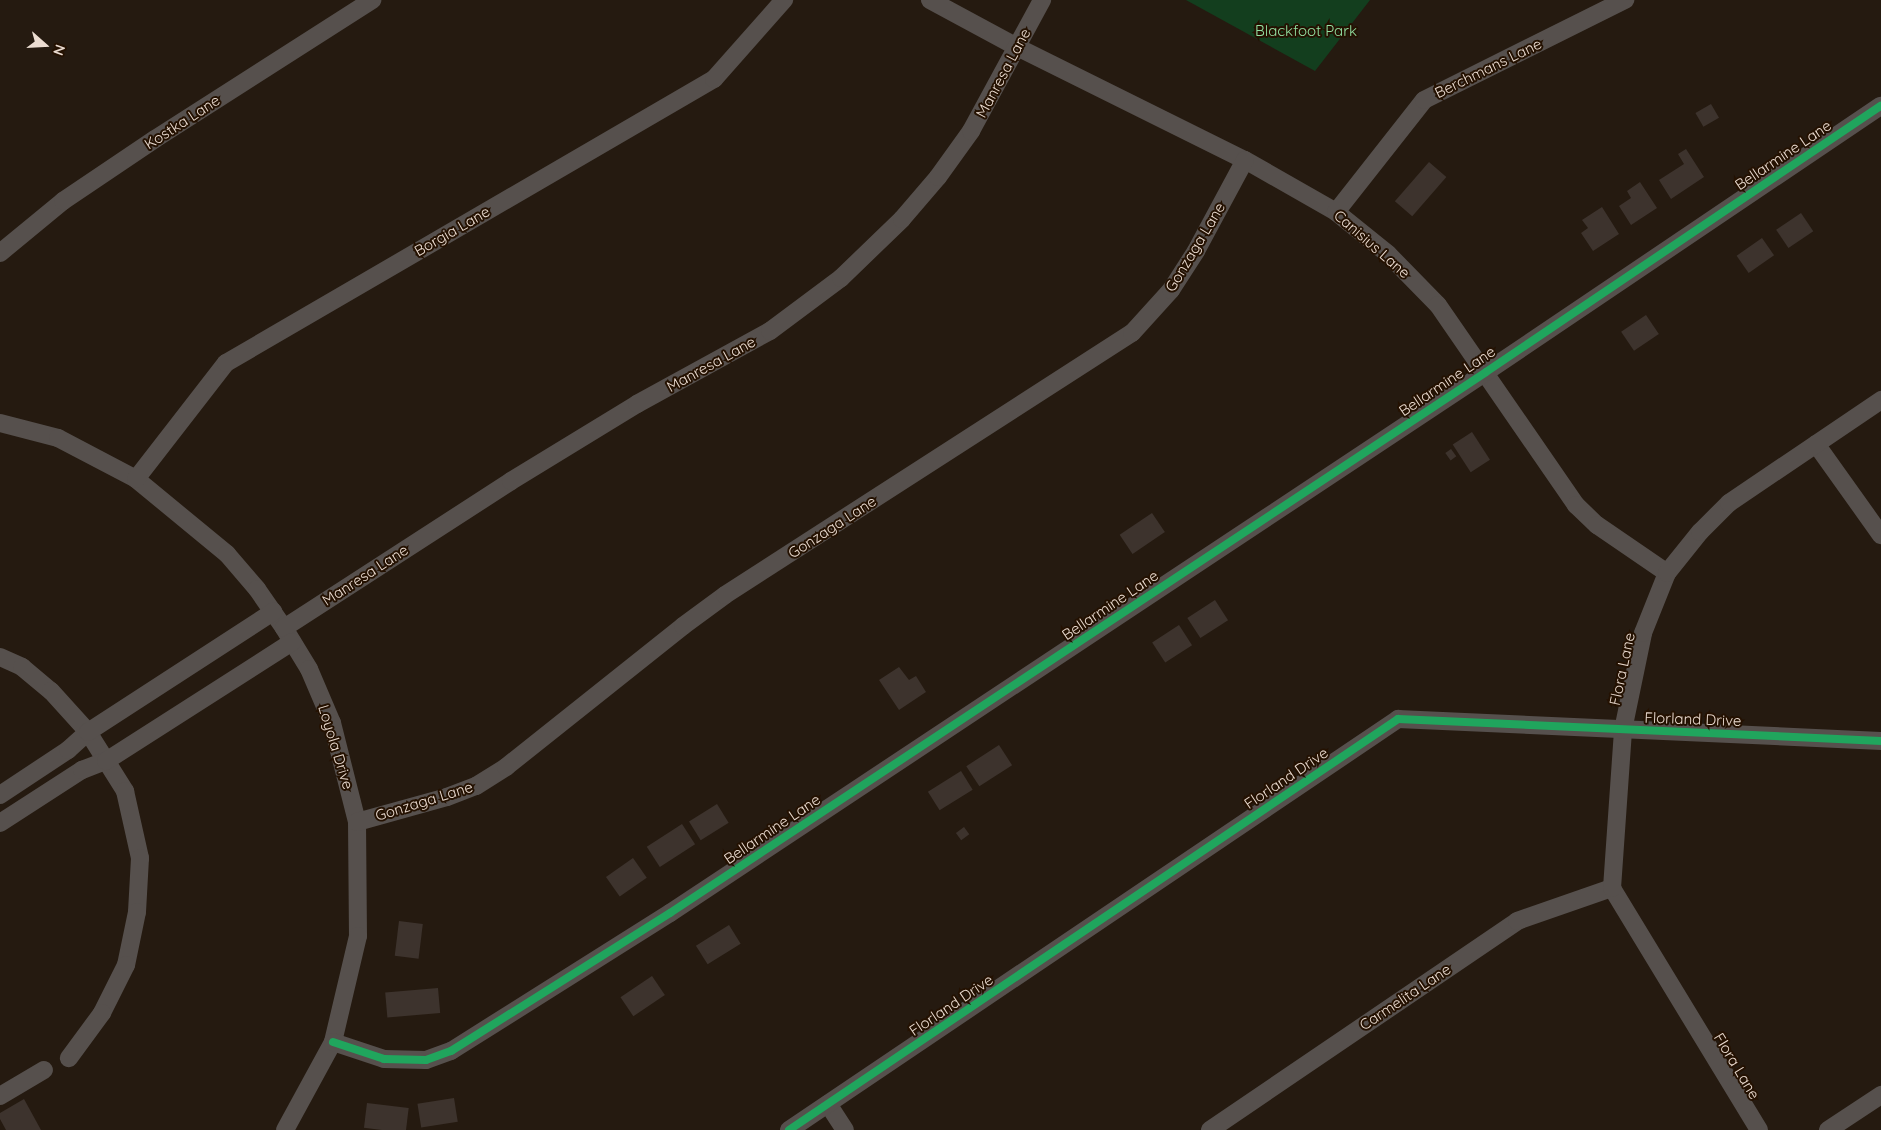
<!DOCTYPE html>
<style>
body{margin:0}
#map{position:relative;width:1881px;height:1130px;overflow:hidden;background:#251a10;font-family:Quicksand,sans-serif}
div>[style]{position:absolute}
.green>*{inset:0;background:#133e1e}
.building>*{inset:0;background:#3d332d;transform-origin:0 0}
.minor>*{height:18px;margin:-9px;padding:0 9px;transform-origin:9px;border-radius:9px;background:#56504d}
.cycleway>*{height:8px;margin:-4px;padding:0 4px;transform-origin:4px;border-radius:4px;background:#20a55d}
span{translate:-50% -50%;white-space:nowrap;text-align:center;line-height:1.15;-webkit-text-stroke:4px #241101;paint-order:stroke}
.park-label{font-size:15px;color:#93e2a3}
.street-label{font-size:15px;color:#ebdcd1}
.north{position:absolute;left:20px;top:20px;width:50px;height:50px;-webkit-text-stroke:4px #241101;paint-order:stroke;rotate:109deg;font-size:14px;font-weight:700;line-height:20px;text-align:center;color:#ebdcd1}
.north::after{content:'';display:block;margin:auto;width:18px;height:22px;background:#ebdcd1;clip-path:polygon(50% 0,100% 100%,50% 72%,0 100%)}
</style>
<div id="map">
<div class="green">
<i style="clip-path:polygon(1186px 0,1370px 0,1315px 71px)"></i>
</div>
<div class="building">
<i style="left:1711px;top:104px;width:16px;height:18px;rotate:60deg"></i>
<i style="clip-path:polygon(1686px 149px,1704px 177px,1671px 199px,1659px 180px,1684px 164px,1678px 154px)"></i>
<i style="left:1429px;top:162px;width:23px;height:52px;rotate:41deg"></i>
<i style="clip-path:polygon(1640px 182px,1657px 208px,1631px 225px,1619px 206px,1631px 198px,1627px 191px)"></i>
<i style="clip-path:polygon(1602px 207px,1619px 234px,1593px 251px,1581px 233px,1588px 228px,1582px 220px)"></i>
<i style="left:1801px;top:213px;width:22px;height:30px;rotate:56deg"></i>
<i style="left:1762px;top:238px;width:21px;height:31px;rotate:55deg"></i>
<i style="left:1646px;top:315px;width:23px;height:30px;rotate:56deg"></i>
<i style="left:1472px;top:432px;width:33px;height:23px;rotate:57deg"></i>
<i style="left:1451px;top:449px;width:9px;height:7px;rotate:54deg"></i>
<i style="left:1152px;top:513px;width:23px;height:39px;rotate:56deg"></i>
<i style="left:1215px;top:600px;width:24px;height:33px;rotate:57deg"></i>
<i style="left:1179px;top:625px;width:24px;height:32px;rotate:57deg"></i>
<i style="clip-path:polygon(899px 667px,909px 680px,916px 676px,926px 692px,899px 710px,879px 680px)"></i>
<i style="left:999px;top:745px;width:24px;height:39px;rotate:57deg"></i>
<i style="left:961px;top:771px;width:22px;height:39px;rotate:58deg"></i>
<i style="left:717px;top:804px;width:22px;height:33px;rotate:58deg"></i>
<i style="left:682px;top:824px;width:24px;height:42px;rotate:57deg"></i>
<i style="left:964px;top:827px;width:9px;height:10px;rotate:54deg"></i>
<i style="left:633px;top:858px;width:24px;height:33px;rotate:55deg"></i>
<i style="left:399px;top:921px;width:24px;height:35px;rotate:7deg"></i>
<i style="left:729px;top:925px;width:22px;height:39px;rotate:58deg"></i>
<i style="left:652px;top:976px;width:23px;height:38px;rotate:56deg"></i>
<i style="left:438px;top:988px;width:25px;height:53px;rotate:85deg"></i>
<i style="left:454px;top:1098px;width:24px;height:37px;rotate:81deg"></i>
<i style="clip-path:polygon(24px 1099px,41px 1130px,6px 1130px,0 1119px,0 1113px)"></i>
<i style="left:367px;top:1103px;width:42px;height:25px;rotate:7deg"></i>
</div>
<div class="minor">
<i style="left:930px;top:0;width:99px;rotate:28.4deg"></i>
<i style="left:1017px;top:47px;width:254px;rotate:26.4deg"></i>
<i style="left:1245px;top:160px;width:105px;rotate:29.7deg"></i>
<i style="left:1336px;top:212px;width:67px;rotate:38.9deg"></i>
<i style="left:1388px;top:254px;width:71px;rotate:45.6deg"></i>
<i style="left:1438px;top:305px;width:243px;rotate:55.4deg"></i>
<i style="left:1576px;top:505px;width:29px;rotate:44deg"></i>
<i style="left:1597px;top:525px;width:85px;rotate:34.4deg"></i>
<i style="left:1336px;top:212px;width:142px;rotate:-51.8deg"></i>
<i style="left:1424px;top:100px;width:225px;rotate:-26.5deg"></i>
<i style="left:0;top:253px;width:82px;rotate:-39.5deg"></i>
<i style="left:63px;top:201px;width:111px;rotate:-34deg"></i>
<i style="left:155px;top:139px;width:258px;rotate:-32.6deg"></i>
<i style="left:0;top:423px;width:60px;rotate:14.5deg"></i>
<i style="left:58px;top:438px;width:88px;rotate:27.7deg"></i>
<i style="left:136px;top:479px;width:118px;rotate:39.5deg"></i>
<i style="left:227px;top:554px;width:46px;rotate:49.4deg"></i>
<i style="left:257px;top:589px;width:47px;rotate:55.3deg"></i>
<i style="left:284px;top:628px;width:48px;rotate:58.6deg"></i>
<i style="left:309px;top:669px;width:59px;rotate:66.9deg"></i>
<i style="left:332px;top:723px;width:102px;rotate:75.8deg"></i>
<i style="left:357px;top:822px;width:114px;rotate:89.5deg"></i>
<i style="left:358px;top:936px;width:109px;rotate:103.3deg"></i>
<i style="left:333px;top:1042px;width:100px;rotate:118.6deg"></i>
<i style="left:1816px;top:444px;width:112px;rotate:54.5deg"></i>
<i style="left:136px;top:479px;width:147px;rotate:-52.2deg"></i>
<i style="left:226px;top:363px;width:565px;rotate:-30.2deg"></i>
<i style="left:714px;top:79px;width:106px;rotate:-48.5deg"></i>
<i style="left:284px;top:628px;width:270px;rotate:-32.9deg"></i>
<i style="left:511px;top:481px;width:148px;rotate:-31.4deg"></i>
<i style="left:637px;top:404px;width:152px;rotate:-28.8deg"></i>
<i style="left:770px;top:331px;width:89px;rotate:-36.7deg"></i>
<i style="left:841px;top:278px;width:85px;rotate:-44deg"></i>
<i style="left:902px;top:219px;width:55px;rotate:-49.4deg"></i>
<i style="left:938px;top:177px;width:57px;rotate:-54.3deg"></i>
<i style="left:971px;top:131px;width:149px;rotate:-61.5deg"></i>
<i style="left:0;top:657px;width:24px;rotate:24deg"></i>
<i style="left:22px;top:667px;width:38px;rotate:40deg"></i>
<i style="left:51px;top:691px;width:55px;rotate:47.9deg"></i>
<i style="left:88px;top:732px;width:70px;rotate:57.9deg"></i>
<i style="left:125px;top:791px;width:69px;rotate:77.4deg"></i>
<i style="left:140px;top:858px;width:54px;rotate:93.2deg"></i>
<i style="left:137px;top:912px;width:54px;rotate:101.7deg"></i>
<i style="left:126px;top:965px;width:54px;rotate:116.6deg"></i>
<i style="left:102px;top:1013px;width:56px;rotate:126.3deg"></i>
<i style="left:0;top:795px;width:82px;rotate:-33.5deg"></i>
<i style="left:68px;top:750px;width:27px;rotate:-42deg"></i>
<i style="left:88px;top:732px;width:221px;rotate:-33deg"></i>
<i style="left:357px;top:822px;width:93px;rotate:-15.5deg"></i>
<i style="left:447px;top:797px;width:31px;rotate:-21deg"></i>
<i style="left:476px;top:786px;width:36px;rotate:-32deg"></i>
<i style="left:506px;top:767px;width:226px;rotate:-38.5deg"></i>
<i style="left:683px;top:626px;width:52px;rotate:-36.4deg"></i>
<i style="left:725px;top:595px;width:484px;rotate:-32.8deg"></i>
<i style="left:1132px;top:333px;width:58px;rotate:-47.8deg"></i>
<i style="left:1171px;top:290px;width:46px;rotate:-57.3deg"></i>
<i style="left:1196px;top:251px;width:103px;rotate:-61.7deg"></i>
<i style="left:0;top:823px;width:98px;rotate:-32.9deg"></i>
<i style="left:82px;top:770px;width:26px;rotate:-21deg"></i>
<i style="left:106px;top:761px;width:221px;rotate:-32.6deg"></i>
<i style="left:333px;top:1042px;width:54px;rotate:18.4deg"></i>
<i style="left:384px;top:1059px;width:42px;rotate:1.4deg"></i>
<i style="left:426px;top:1060px;width:27px;rotate:-20deg"></i>
<i style="left:451px;top:1051px;width:259px;rotate:-32.2deg"></i>
<i style="left:670px;top:913px;width:979px;rotate:-33.54deg"></i>
<i style="left:1486px;top:372px;width:476px;rotate:-34deg"></i>
<i style="left:0;top:1096px;width:51px;rotate:-30.6deg"></i>
<i style="left:828px;top:1104px;width:31px;rotate:57deg"></i>
<i style="left:789px;top:1130px;width:735px;rotate:-34.01deg"></i>
<i style="left:1398px;top:719px;width:484px;rotate:2.6deg"></i>
<i style="left:1210px;top:1130px;width:371px;rotate:-34.2deg"></i>
<i style="left:1517px;top:921px;width:101px;rotate:-19.2deg"></i>
<i style="left:1759px;top:1130px;width:283px;rotate:-121.3deg"></i>
<i style="left:1612px;top:888px;width:158px;rotate:-86deg"></i>
<i style="left:1623px;top:730px;width:99px;rotate:-78.3deg"></i>
<i style="left:1643px;top:633px;width:65px;rotate:-68.2deg"></i>
<i style="left:1667px;top:573px;width:53px;rotate:-51.2deg"></i>
<i style="left:1700px;top:532px;width:41px;rotate:-45deg"></i>
<i style="left:1729px;top:503px;width:184px;rotate:-34.1deg"></i>
<i style="left:1828px;top:1130px;width:64px;rotate:-33.4deg"></i>
</div>
<div class="cycleway">
<i style="left:333px;top:1042px;width:54px;rotate:18.4deg"></i>
<i style="left:384px;top:1059px;width:42px;rotate:1.4deg"></i>
<i style="left:426px;top:1060px;width:27px;rotate:-20deg"></i>
<i style="left:451px;top:1051px;width:259px;rotate:-32.2deg"></i>
<i style="left:670px;top:913px;width:979px;rotate:-33.54deg"></i>
<i style="left:1486px;top:372px;width:476px;rotate:-34deg"></i>
<i style="left:789px;top:1130px;width:735px;rotate:-34.01deg"></i>
<i style="left:1398px;top:719px;width:484px;rotate:2.6deg"></i>
</div>
<div class="park-label">
<span style="left:1306px;top:31px">Blackfoot Park</span>
</div>
<div class="street-label">
<span style="left:1488px;top:68px;rotate:-26deg">Berchmans Lane</span>
<span style="left:1003px;top:73px;rotate:-62deg">Manresa Lane</span>
<span style="left:182px;top:122px;rotate:-33deg">Kostka Lane</span>
<span style="left:1783px;top:155px;rotate:-34deg">Bellarmine Lane</span>
<span style="left:452px;top:231px;rotate:-30deg">Borgia Lane</span>
<span style="left:1372px;top:244px;rotate:41deg">Canisius Lane</span>
<span style="left:1195px;top:247px;rotate:-59deg">Gonzaga Lane</span>
<span style="left:711px;top:364px;rotate:-29deg">Manresa Lane</span>
<span style="left:1447px;top:381px;rotate:-34deg">Bellarmine Lane</span>
<span style="left:832px;top:527px;rotate:-33deg">Gonzaga Lane</span>
<span style="left:365px;top:575px;rotate:-33deg">Manresa Lane</span>
<span style="left:1110px;top:605px;rotate:-34deg">Bellarmine Lane</span>
<span style="left:1622px;top:669px;rotate:-78deg">Flora Lane</span>
<span style="left:1693px;top:719px;rotate:2deg">Florland Drive</span>
<span style="left:336px;top:747px;rotate:73deg">Loyola Drive</span>
<span style="left:1286px;top:778px;rotate:-34deg">Florland Drive</span>
<span style="left:424px;top:801px;rotate:-17deg">Gonzaga Lane</span>
<span style="left:772px;top:829px;rotate:-34deg">Bellarmine Lane</span>
<span style="left:1405px;top:997px;rotate:-34deg">Carmelita Lane</span>
<span style="left:951px;top:1005px;rotate:-34deg">Florland Drive</span>
<span style="left:1737px;top:1066px;rotate:59deg">Flora Lane</span>
</div>
<div class="north">N</div>
</div>
